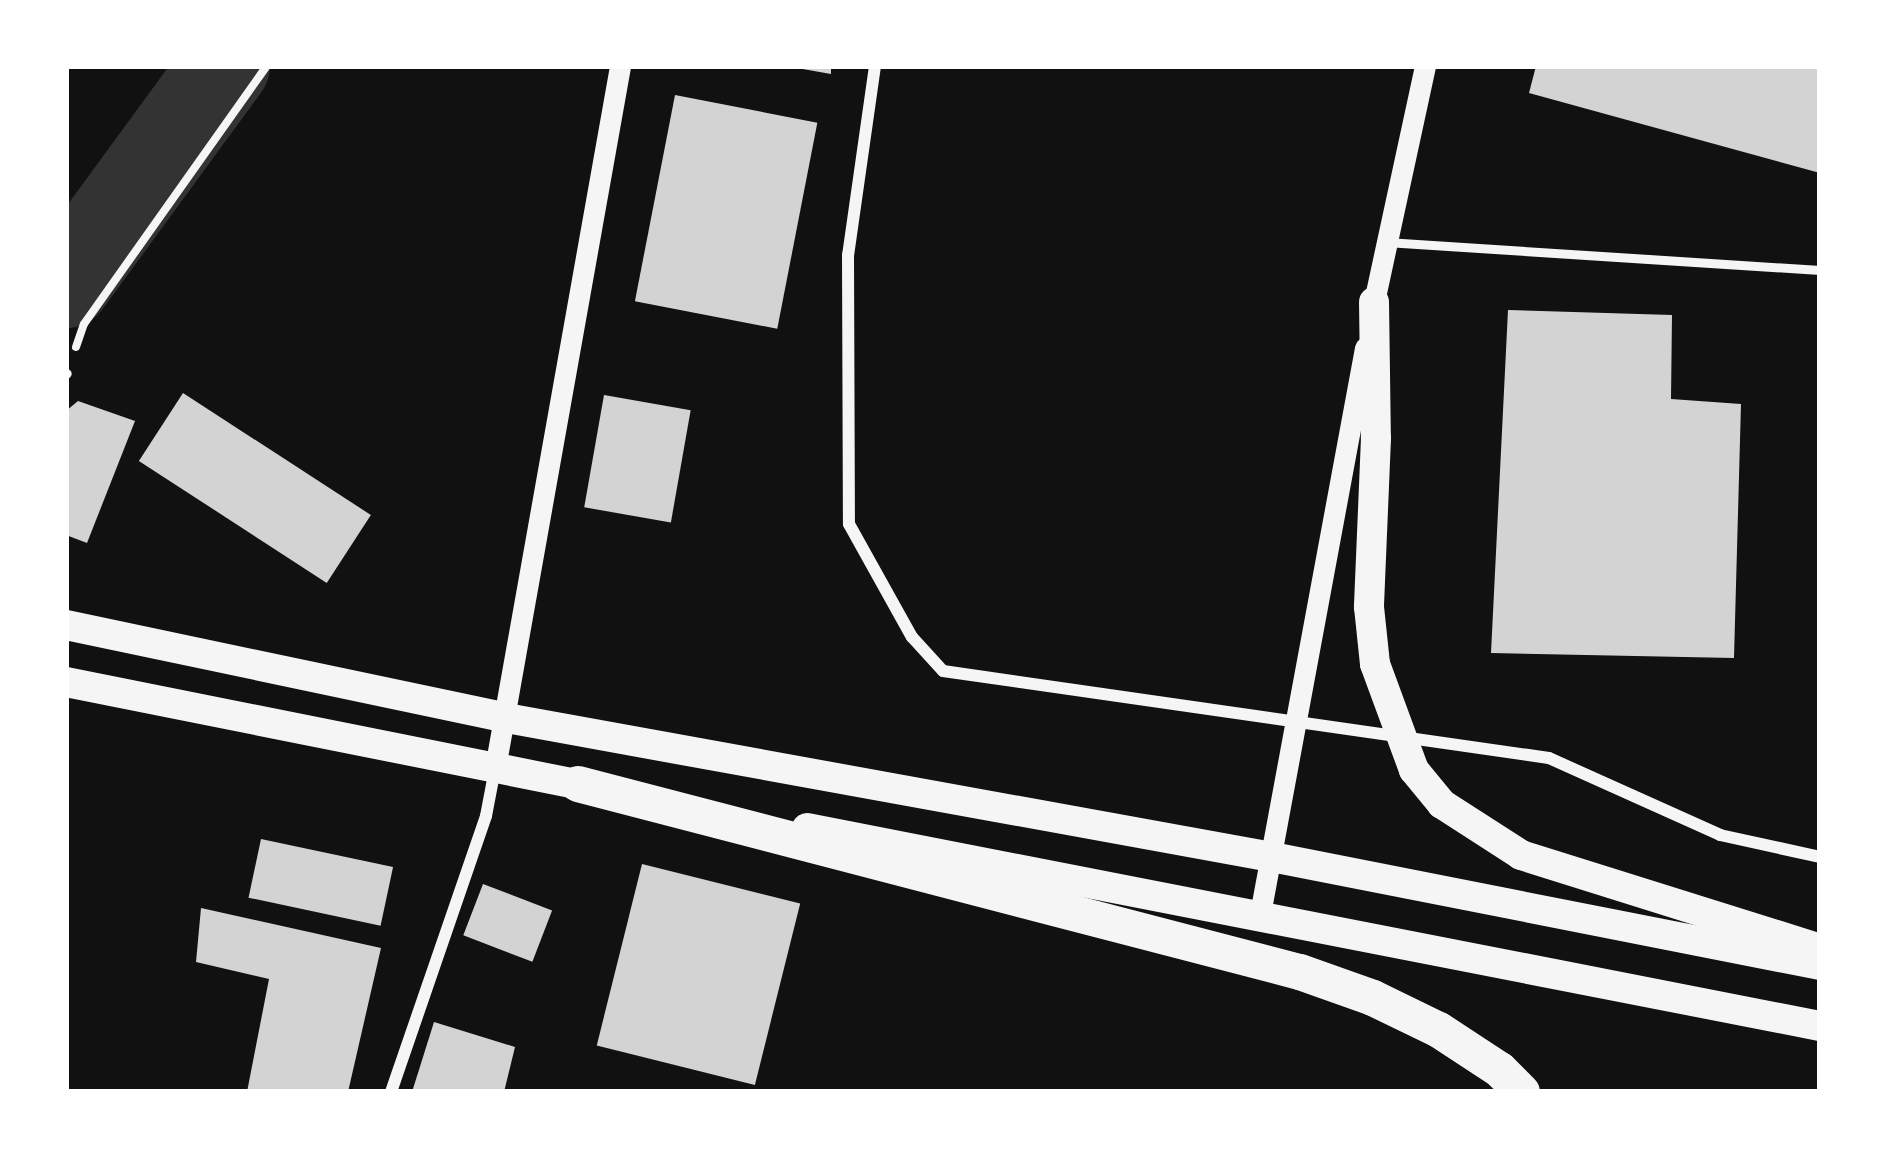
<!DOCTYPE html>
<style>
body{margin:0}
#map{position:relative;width:1886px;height:1158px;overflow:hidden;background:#111;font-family:Lato,sans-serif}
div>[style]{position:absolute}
.river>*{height:90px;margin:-45px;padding:0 45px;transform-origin:45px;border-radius:45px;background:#333}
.building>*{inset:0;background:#d3d3d3;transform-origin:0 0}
.path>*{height:8px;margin:-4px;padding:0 4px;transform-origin:4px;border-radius:4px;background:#f5f5f5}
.service>*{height:9px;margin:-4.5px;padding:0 4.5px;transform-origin:4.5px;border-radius:4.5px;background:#f5f5f5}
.minor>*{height:12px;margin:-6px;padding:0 6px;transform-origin:6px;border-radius:6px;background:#f5f5f5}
.tertiary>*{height:21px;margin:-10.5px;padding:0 10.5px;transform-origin:10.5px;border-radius:10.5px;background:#f5f5f5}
.primary>*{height:30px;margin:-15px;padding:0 15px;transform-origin:15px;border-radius:15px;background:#f5f5f5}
.motorway>*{height:36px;margin:-18px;padding:0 18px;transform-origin:18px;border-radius:18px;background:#f5f5f5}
span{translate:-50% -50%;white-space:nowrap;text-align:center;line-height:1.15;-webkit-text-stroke:12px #fff;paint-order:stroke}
.frame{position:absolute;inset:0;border:69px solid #fff;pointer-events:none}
</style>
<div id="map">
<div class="river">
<i style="left:66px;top:283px;width:269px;rotate:-53.8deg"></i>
</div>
<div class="building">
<i style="clip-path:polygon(797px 66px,831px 66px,831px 74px,797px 68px)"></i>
<i style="clip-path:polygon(1536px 66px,1820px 66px,1820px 173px,1529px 93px)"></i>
<i style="left:675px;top:95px;width:145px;height:210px;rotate:11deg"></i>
<i style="clip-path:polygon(1508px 310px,1672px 315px,1671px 399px,1741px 404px,1734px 658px,1491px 653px)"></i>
<i style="left:183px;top:393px;width:224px;height:81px;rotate:33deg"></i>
<i style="left:604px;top:395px;width:88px;height:114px;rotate:10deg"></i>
<i style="clip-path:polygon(78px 401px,135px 421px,87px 543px,66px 535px,66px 411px)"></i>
<i style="left:261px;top:839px;width:135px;height:60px;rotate:12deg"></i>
<i style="left:642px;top:864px;width:163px;height:187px;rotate:14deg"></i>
<i style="left:483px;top:884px;width:74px;height:55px;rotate:21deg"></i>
<i style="clip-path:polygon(201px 908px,381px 948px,348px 1092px,247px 1092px,269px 979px,196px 962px)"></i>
<i style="clip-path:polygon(434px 1022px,515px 1047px,504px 1092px,412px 1092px)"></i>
</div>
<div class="path">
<i style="left:76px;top:347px;width:24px;rotate:-71deg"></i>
<i style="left:84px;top:324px;width:316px;rotate:-54.7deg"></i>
</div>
<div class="service">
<i style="left:1386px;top:242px;width:435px;rotate:3.7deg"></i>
<i style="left:66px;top:374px;width:1px;rotate:-45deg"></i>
</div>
<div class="minor">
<i style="left:875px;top:66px;width:191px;rotate:98.1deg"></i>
<i style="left:848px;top:255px;width:269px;rotate:89.8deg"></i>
<i style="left:849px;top:524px;width:129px;rotate:60.9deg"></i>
<i style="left:912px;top:637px;width:46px;rotate:47.6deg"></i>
<i style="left:943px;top:671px;width:612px;rotate:8.17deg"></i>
<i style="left:1549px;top:758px;width:188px;rotate:24.2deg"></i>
<i style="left:1720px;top:835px;width:102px;rotate:12.4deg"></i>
<i style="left:391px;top:1092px;width:292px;rotate:-71deg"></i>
<i style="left:486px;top:816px;width:48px;rotate:-79.2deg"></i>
</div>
<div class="tertiary">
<i style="left:1372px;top:311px;width:251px;rotate:-77.8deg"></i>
<i style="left:495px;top:768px;width:713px;rotate:-79.9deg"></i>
<i style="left:1260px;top:914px;width:576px;rotate:-79.49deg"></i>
</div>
<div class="primary">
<i style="left:1374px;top:302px;width:136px;rotate:89.2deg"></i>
<i style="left:1376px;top:438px;width:169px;rotate:92.4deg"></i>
<i style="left:1369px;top:607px;width:57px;rotate:84deg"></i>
<i style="left:1375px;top:664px;width:113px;rotate:69.8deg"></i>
<i style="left:1414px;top:770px;width:44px;rotate:50.5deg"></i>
<i style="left:1442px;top:804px;width:94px;rotate:32.8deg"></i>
<i style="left:1521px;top:855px;width:310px;rotate:17.4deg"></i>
<i style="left:66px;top:625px;width:450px;rotate:11.9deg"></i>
<i style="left:506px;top:718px;width:779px;rotate:10.29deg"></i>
<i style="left:1272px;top:857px;width:559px;rotate:11.15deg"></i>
<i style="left:66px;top:682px;width:546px;rotate:11.31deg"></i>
<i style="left:807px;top:828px;width:1032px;rotate:11.06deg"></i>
</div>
<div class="motorway">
<i style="left:578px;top:784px;width:746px;rotate:14.6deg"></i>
<i style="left:1300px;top:972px;width:77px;rotate:19.6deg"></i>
<i style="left:1373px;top:998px;width:73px;rotate:25.9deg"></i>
<i style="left:1439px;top:1030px;width:73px;rotate:33.3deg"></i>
<i style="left:1500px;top:1070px;width:31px;rotate:45deg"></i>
</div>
<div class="frame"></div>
</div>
